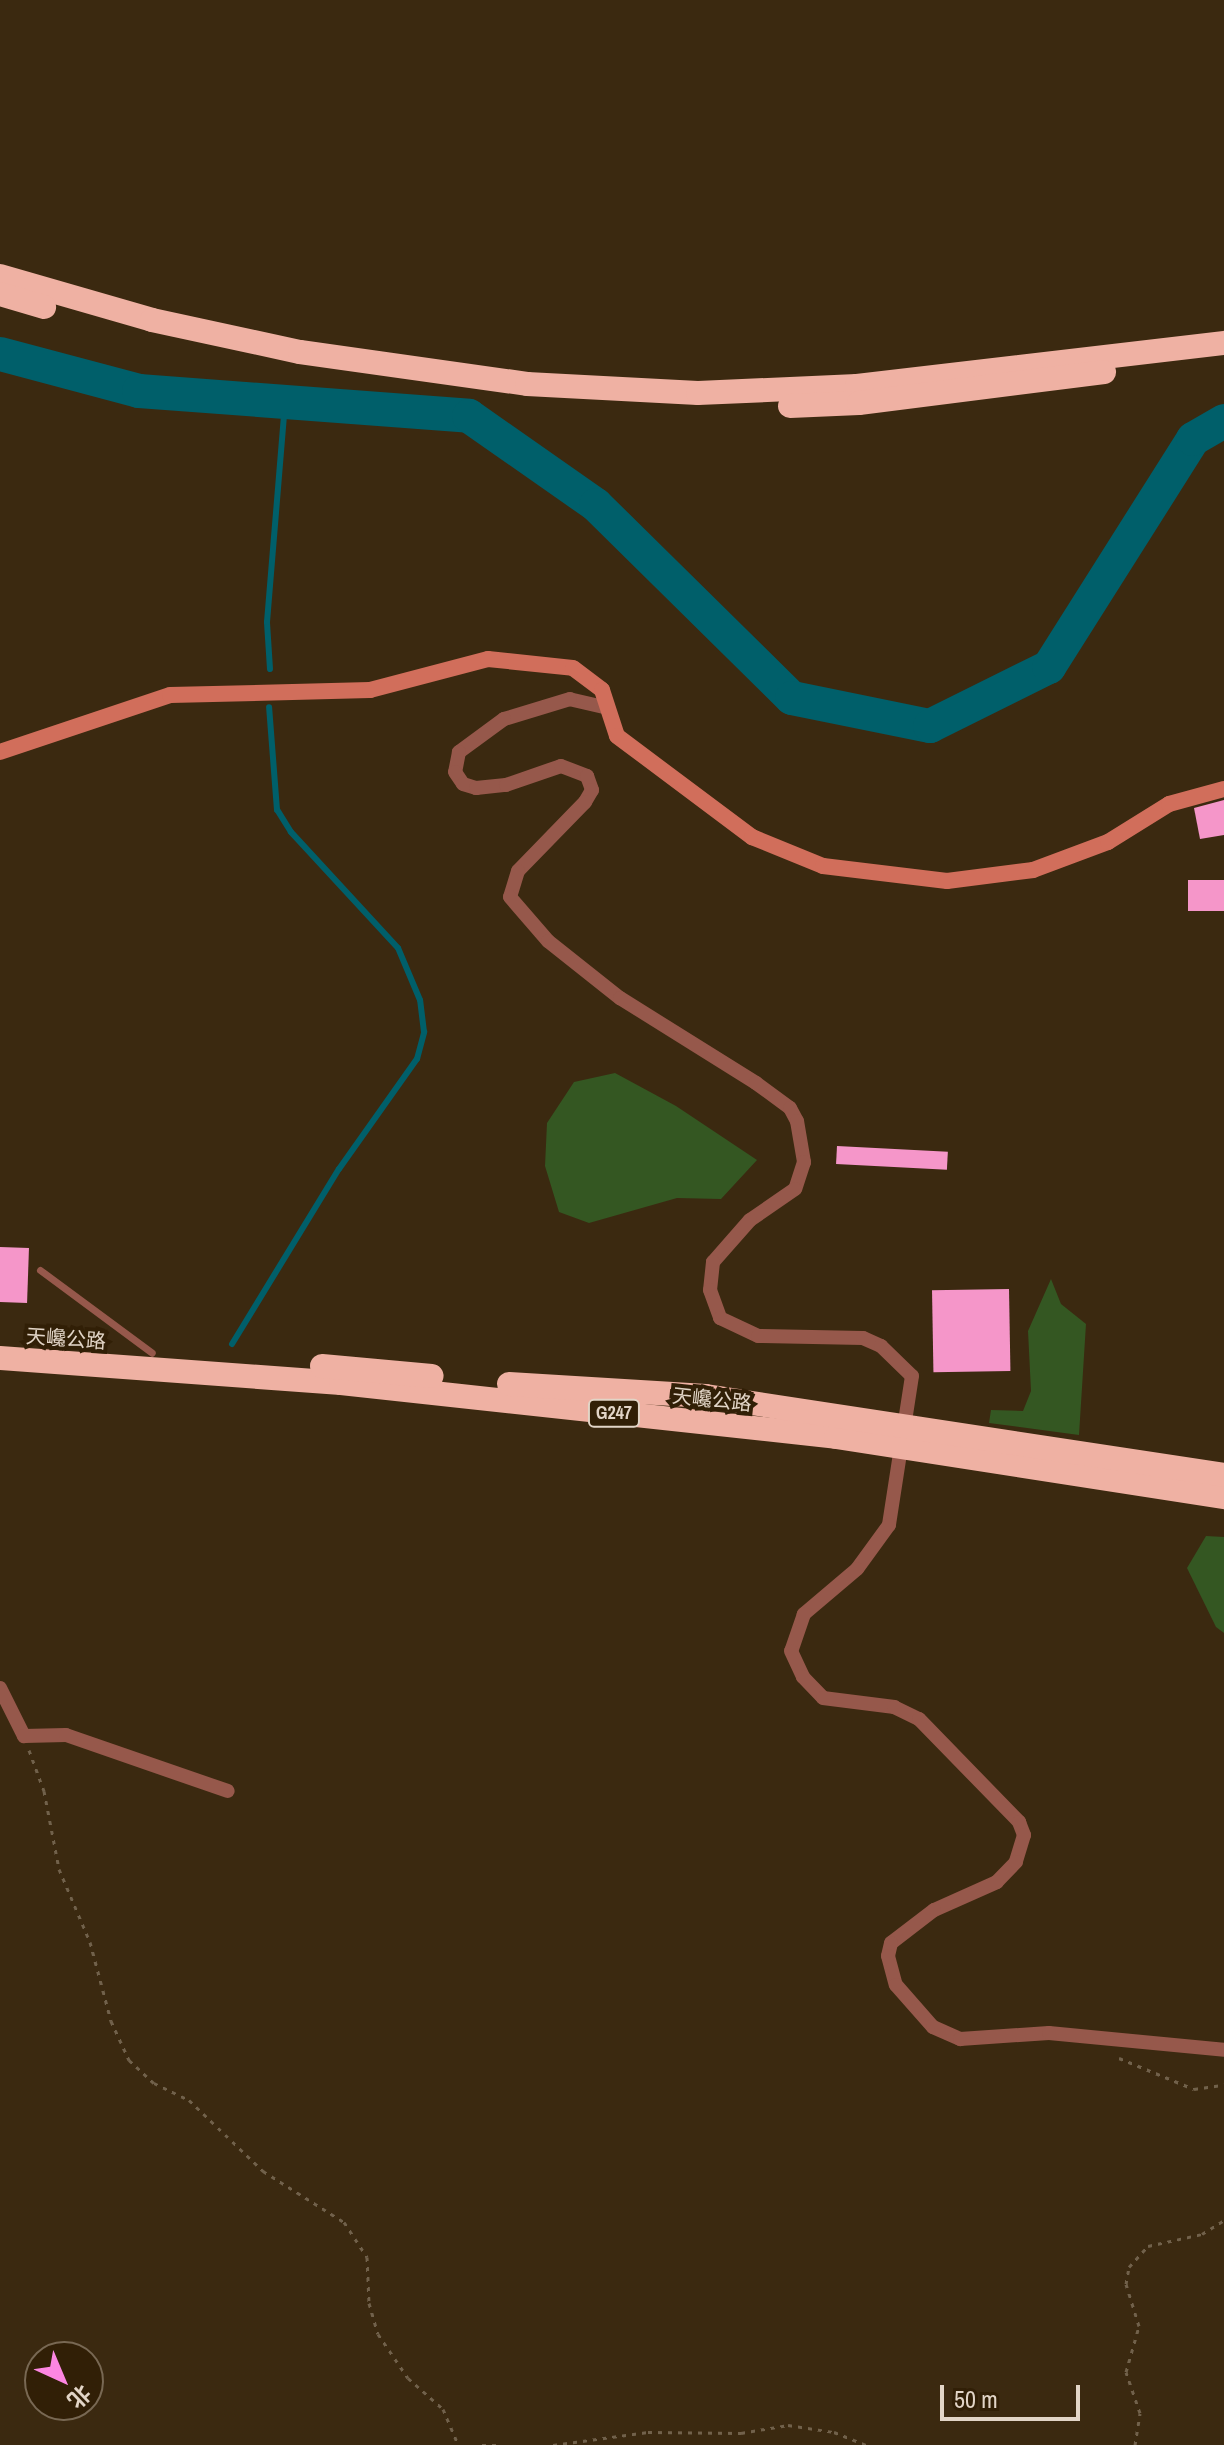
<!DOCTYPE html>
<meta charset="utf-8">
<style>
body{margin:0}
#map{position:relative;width:1224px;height:2445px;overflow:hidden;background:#3b2910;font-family:"Archivo Narrow","Noto Sans SC",sans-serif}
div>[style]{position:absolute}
.green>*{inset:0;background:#345722}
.stream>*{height:6px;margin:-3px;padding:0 3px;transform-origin:3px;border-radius:3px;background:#005f6a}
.river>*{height:34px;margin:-17px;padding:0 17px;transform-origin:17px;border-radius:17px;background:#005f6a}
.building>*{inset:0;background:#f596c9;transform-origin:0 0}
.path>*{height:3px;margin-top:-1.5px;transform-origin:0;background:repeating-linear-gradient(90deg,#71614b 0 4px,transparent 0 10px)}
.lane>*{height:7px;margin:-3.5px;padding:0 3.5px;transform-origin:3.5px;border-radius:3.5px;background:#96584b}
.street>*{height:14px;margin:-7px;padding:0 7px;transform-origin:7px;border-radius:7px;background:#96584b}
.secondary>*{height:16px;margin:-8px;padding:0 8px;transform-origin:8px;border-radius:8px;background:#d16e5b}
.highway>*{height:24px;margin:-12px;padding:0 12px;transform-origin:12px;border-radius:12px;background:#efb1a3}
span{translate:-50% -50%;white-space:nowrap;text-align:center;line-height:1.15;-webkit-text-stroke:8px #311f06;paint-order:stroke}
.shield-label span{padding:2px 6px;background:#311f06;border:2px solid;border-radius:6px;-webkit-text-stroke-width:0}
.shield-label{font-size:18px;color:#e2d5c7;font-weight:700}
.street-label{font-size:20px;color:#e2d5c7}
.north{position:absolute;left:24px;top:2341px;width:80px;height:80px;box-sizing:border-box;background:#311f06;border:2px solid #786853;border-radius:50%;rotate:136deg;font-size:22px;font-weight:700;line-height:32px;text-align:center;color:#e2d5c7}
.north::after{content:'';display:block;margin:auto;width:28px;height:36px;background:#fd86e2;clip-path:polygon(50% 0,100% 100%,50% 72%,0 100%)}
.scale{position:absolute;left:940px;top:2385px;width:140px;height:36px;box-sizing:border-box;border:4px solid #e2d5c7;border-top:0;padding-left:10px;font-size:24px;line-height:28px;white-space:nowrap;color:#e2d5c7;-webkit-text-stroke:6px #311f06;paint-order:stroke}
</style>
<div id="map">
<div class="green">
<i style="clip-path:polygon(615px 1073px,676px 1106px,757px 1160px,721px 1199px,677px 1198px,589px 1223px,559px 1212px,545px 1166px,547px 1123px,574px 1082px)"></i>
<i style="clip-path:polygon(1051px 1279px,1061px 1304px,1086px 1324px,1079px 1435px,989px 1423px,991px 1410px,1023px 1411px,1031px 1391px,1028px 1331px)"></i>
<i style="clip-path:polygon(1206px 1536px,1224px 1537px,1224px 1633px,1216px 1627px,1187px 1568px)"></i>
</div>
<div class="stream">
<i style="left:270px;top:669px;width:47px;rotate:-93.7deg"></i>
<i style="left:267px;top:622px;width:221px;rotate:-85.3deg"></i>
<i style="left:232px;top:1344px;width:205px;rotate:-58.6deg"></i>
<i style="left:339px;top:1169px;width:135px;rotate:-54.7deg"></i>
<i style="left:417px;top:1059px;width:28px;rotate:-75deg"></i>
<i style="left:424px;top:1032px;width:32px;rotate:-97deg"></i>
<i style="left:420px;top:1000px;width:56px;rotate:-112.9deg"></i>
<i style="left:398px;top:948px;width:158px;rotate:-132.7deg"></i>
<i style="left:291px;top:832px;width:26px;rotate:-122deg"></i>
<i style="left:277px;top:810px;width:103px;rotate:-94.4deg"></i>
</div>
<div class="river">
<i style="left:0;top:354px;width:144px;rotate:14.9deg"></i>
<i style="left:139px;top:391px;width:331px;rotate:4.3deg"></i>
<i style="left:469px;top:416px;width:155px;rotate:35deg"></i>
<i style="left:596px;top:505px;width:275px;rotate:44.6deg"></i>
<i style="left:792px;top:698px;width:141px;rotate:11.5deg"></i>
<i style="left:930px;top:726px;width:133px;rotate:-26.4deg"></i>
<i style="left:1049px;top:667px;width:270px;rotate:-57.7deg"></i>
<i style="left:1193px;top:439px;width:36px;rotate:-30deg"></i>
</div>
<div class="building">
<i style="clip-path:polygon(1224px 800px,1224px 835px,1200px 839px,1194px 808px)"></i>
<i style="left:1188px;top:880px;width:36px;height:31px"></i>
<i style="left:837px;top:1146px;width:111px;height:18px;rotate:3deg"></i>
<i style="left:0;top:1247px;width:29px;height:55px;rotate:2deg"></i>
<i style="left:1009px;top:1289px;width:82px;height:77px;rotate:89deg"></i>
</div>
<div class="path">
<i style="left:29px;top:1750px;width:44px;rotate:69.9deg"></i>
<i style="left:44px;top:1791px;width:79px;rotate:79.1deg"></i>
<i style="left:59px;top:1869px;width:79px;rotate:67deg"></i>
<i style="left:90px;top:1942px;width:82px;rotate:75.1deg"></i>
<i style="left:111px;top:2021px;width:43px;rotate:65.2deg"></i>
<i style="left:129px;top:2060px;width:34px;rotate:43deg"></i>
<i style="left:154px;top:2083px;width:39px;rotate:26deg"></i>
<i style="left:189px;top:2100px;width:103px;rotate:43.8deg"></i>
<i style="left:263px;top:2171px;width:96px;rotate:32.2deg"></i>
<i style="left:344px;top:2222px;width:42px;rotate:56.7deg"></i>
<i style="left:367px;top:2257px;width:46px;rotate:87.5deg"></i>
<i style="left:369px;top:2303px;width:32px;rotate:74deg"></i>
<i style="left:378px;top:2334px;width:53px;rotate:55.7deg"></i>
<i style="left:408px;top:2378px;width:47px;rotate:41.5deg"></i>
<i style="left:443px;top:2409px;width:39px;rotate:67deg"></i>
<i style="left:1119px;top:2058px;width:81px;rotate:22.5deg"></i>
<i style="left:1194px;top:2089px;width:30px;rotate:-8deg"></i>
<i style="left:482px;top:2445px;width:14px"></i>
<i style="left:553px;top:2445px;width:96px;rotate:-7.8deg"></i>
<i style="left:648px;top:2432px;width:93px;rotate:0.6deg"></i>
<i style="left:741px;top:2433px;width:48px;rotate:-9.7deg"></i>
<i style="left:788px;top:2425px;width:47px;rotate:8.7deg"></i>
<i style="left:834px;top:2432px;width:35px;rotate:22deg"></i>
<i style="left:1135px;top:2445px;width:32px;rotate:-81deg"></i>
<i style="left:1140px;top:2413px;width:43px;rotate:-108.9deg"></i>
<i style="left:1126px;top:2372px;width:48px;rotate:-74.2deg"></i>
<i style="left:1139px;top:2326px;width:44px;rotate:-107.2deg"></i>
<i style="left:1126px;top:2284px;width:17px;rotate:-80deg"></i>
<i style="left:1129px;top:2267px;width:28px;rotate:-48deg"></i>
<i style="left:1148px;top:2246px;width:55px;rotate:-12.5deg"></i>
<i style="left:1202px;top:2234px;width:26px;rotate:-32deg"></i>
</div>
<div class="lane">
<i style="left:40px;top:1270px;width:139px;rotate:36.5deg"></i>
</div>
<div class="street">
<i style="left:608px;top:708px;width:39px;rotate:-167deg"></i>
<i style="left:570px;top:699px;width:69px;rotate:163.1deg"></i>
<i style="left:504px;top:719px;width:56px;rotate:143.7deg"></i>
<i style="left:459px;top:752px;width:20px;rotate:101deg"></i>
<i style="left:455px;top:772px;width:14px;rotate:56deg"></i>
<i style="left:463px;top:784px;width:14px;rotate:17deg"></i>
<i style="left:476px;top:788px;width:30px;rotate:-6deg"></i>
<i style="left:506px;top:785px;width:58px;rotate:-19.1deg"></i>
<i style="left:561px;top:766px;width:28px;rotate:21deg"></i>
<i style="left:587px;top:776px;width:15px;rotate:70deg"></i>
<i style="left:592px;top:790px;width:14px;rotate:120deg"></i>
<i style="left:585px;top:802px;width:96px;rotate:134.2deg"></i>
<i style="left:518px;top:871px;width:27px;rotate:107deg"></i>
<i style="left:510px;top:897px;width:58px;rotate:49.2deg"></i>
<i style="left:548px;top:941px;width:92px;rotate:38.4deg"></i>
<i style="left:620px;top:998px;width:160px;rotate:32deg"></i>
<i style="left:756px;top:1083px;width:42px;rotate:36.3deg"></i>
<i style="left:790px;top:1108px;width:15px;rotate:62deg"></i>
<i style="left:797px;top:1121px;width:42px;rotate:80.3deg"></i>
<i style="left:804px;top:1162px;width:28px;rotate:108deg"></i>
<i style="left:795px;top:1189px;width:55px;rotate:145.4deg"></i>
<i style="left:750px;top:1220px;width:56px;rotate:131.4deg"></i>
<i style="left:713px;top:1262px;width:28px;rotate:96deg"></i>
<i style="left:710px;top:1290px;width:30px;rotate:70deg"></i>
<i style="left:720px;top:1318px;width:42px;rotate:25.3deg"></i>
<i style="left:758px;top:1336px;width:105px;rotate:1.1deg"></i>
<i style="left:863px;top:1338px;width:20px;rotate:24deg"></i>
<i style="left:881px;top:1346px;width:43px;rotate:44.1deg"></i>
<i style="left:912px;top:1376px;width:151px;rotate:98.8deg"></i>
<i style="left:889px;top:1525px;width:54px;rotate:126deg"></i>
<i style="left:857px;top:1569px;width:70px;rotate:139.7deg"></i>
<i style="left:804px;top:1614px;width:39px;rotate:109deg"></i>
<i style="left:791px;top:1651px;width:29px;rotate:65deg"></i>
<i style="left:803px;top:1677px;width:29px;rotate:46deg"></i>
<i style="left:823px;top:1698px;width:72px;rotate:7.2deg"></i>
<i style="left:894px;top:1707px;width:28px;rotate:26deg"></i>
<i style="left:919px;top:1719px;width:144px;rotate:45.8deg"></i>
<i style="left:1019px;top:1822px;width:14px;rotate:69deg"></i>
<i style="left:1024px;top:1835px;width:28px;rotate:107deg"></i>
<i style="left:1016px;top:1862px;width:28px;rotate:134deg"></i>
<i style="left:997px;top:1882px;width:69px;rotate:156deg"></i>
<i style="left:934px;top:1910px;width:54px;rotate:142.5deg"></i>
<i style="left:891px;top:1943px;width:13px;rotate:103deg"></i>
<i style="left:888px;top:1956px;width:30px;rotate:75deg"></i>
<i style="left:896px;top:1985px;width:56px;rotate:48.6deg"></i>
<i style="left:933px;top:2027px;width:30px;rotate:24deg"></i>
<i style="left:960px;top:2039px;width:89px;rotate:-3.9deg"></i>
<i style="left:1049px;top:2033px;width:176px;rotate:5.5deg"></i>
<i style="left:0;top:1688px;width:54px;rotate:63.4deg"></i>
<i style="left:24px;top:1736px;width:42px;rotate:-1.4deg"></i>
<i style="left:66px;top:1735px;width:171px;rotate:19.1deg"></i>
</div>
<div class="secondary">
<i style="left:0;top:752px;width:179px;rotate:-18.5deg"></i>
<i style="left:170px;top:695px;width:200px;rotate:-1.4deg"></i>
<i style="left:370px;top:690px;width:122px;rotate:-14.7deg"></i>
<i style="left:488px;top:659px;width:85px;rotate:6deg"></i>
<i style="left:573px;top:668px;width:36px;rotate:37deg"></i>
<i style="left:602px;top:690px;width:48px;rotate:71.9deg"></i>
<i style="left:617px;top:736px;width:169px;rotate:36.8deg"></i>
<i style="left:752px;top:837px;width:77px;rotate:22.2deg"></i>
<i style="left:823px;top:866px;width:125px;rotate:6.9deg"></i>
<i style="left:947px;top:881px;width:87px;rotate:-7.3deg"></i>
<i style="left:1033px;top:870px;width:80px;rotate:-20.5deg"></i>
<i style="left:1108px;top:842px;width:72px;rotate:-31.9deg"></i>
<i style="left:1169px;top:804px;width:57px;rotate:-15.3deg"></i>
</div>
<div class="highway">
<i style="left:0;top:276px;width:158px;rotate:16.1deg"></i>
<i style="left:152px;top:320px;width:151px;rotate:12.2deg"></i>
<i style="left:300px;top:352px;width:229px;rotate:8deg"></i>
<i style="left:527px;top:384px;width:171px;rotate:3deg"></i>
<i style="left:698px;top:393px;width:159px;rotate:-2.5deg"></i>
<i style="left:857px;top:386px;width:370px;rotate:-6.7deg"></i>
<i style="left:0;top:294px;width:46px;rotate:16.5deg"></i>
<i style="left:790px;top:406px;width:69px;rotate:-2.5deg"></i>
<i style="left:859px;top:403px;width:247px;rotate:-7.2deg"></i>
<i style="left:0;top:1358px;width:342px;rotate:4.2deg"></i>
<i style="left:341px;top:1383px;width:498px;rotate:6.2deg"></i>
<i style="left:836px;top:1437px;width:393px;rotate:8.8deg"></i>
<i style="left:322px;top:1366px;width:110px;rotate:5.2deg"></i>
<i style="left:509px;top:1384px;width:197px;rotate:3.5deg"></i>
<i style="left:706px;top:1396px;width:524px;rotate:8.67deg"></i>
</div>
<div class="shield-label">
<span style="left:614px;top:1413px">G247</span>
</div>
<div class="street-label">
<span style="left:66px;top:1338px;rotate:4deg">天巉公路</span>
<span style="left:712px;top:1399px;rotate:6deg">天巉公路</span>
</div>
<div class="north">北</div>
<div class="scale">50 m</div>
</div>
